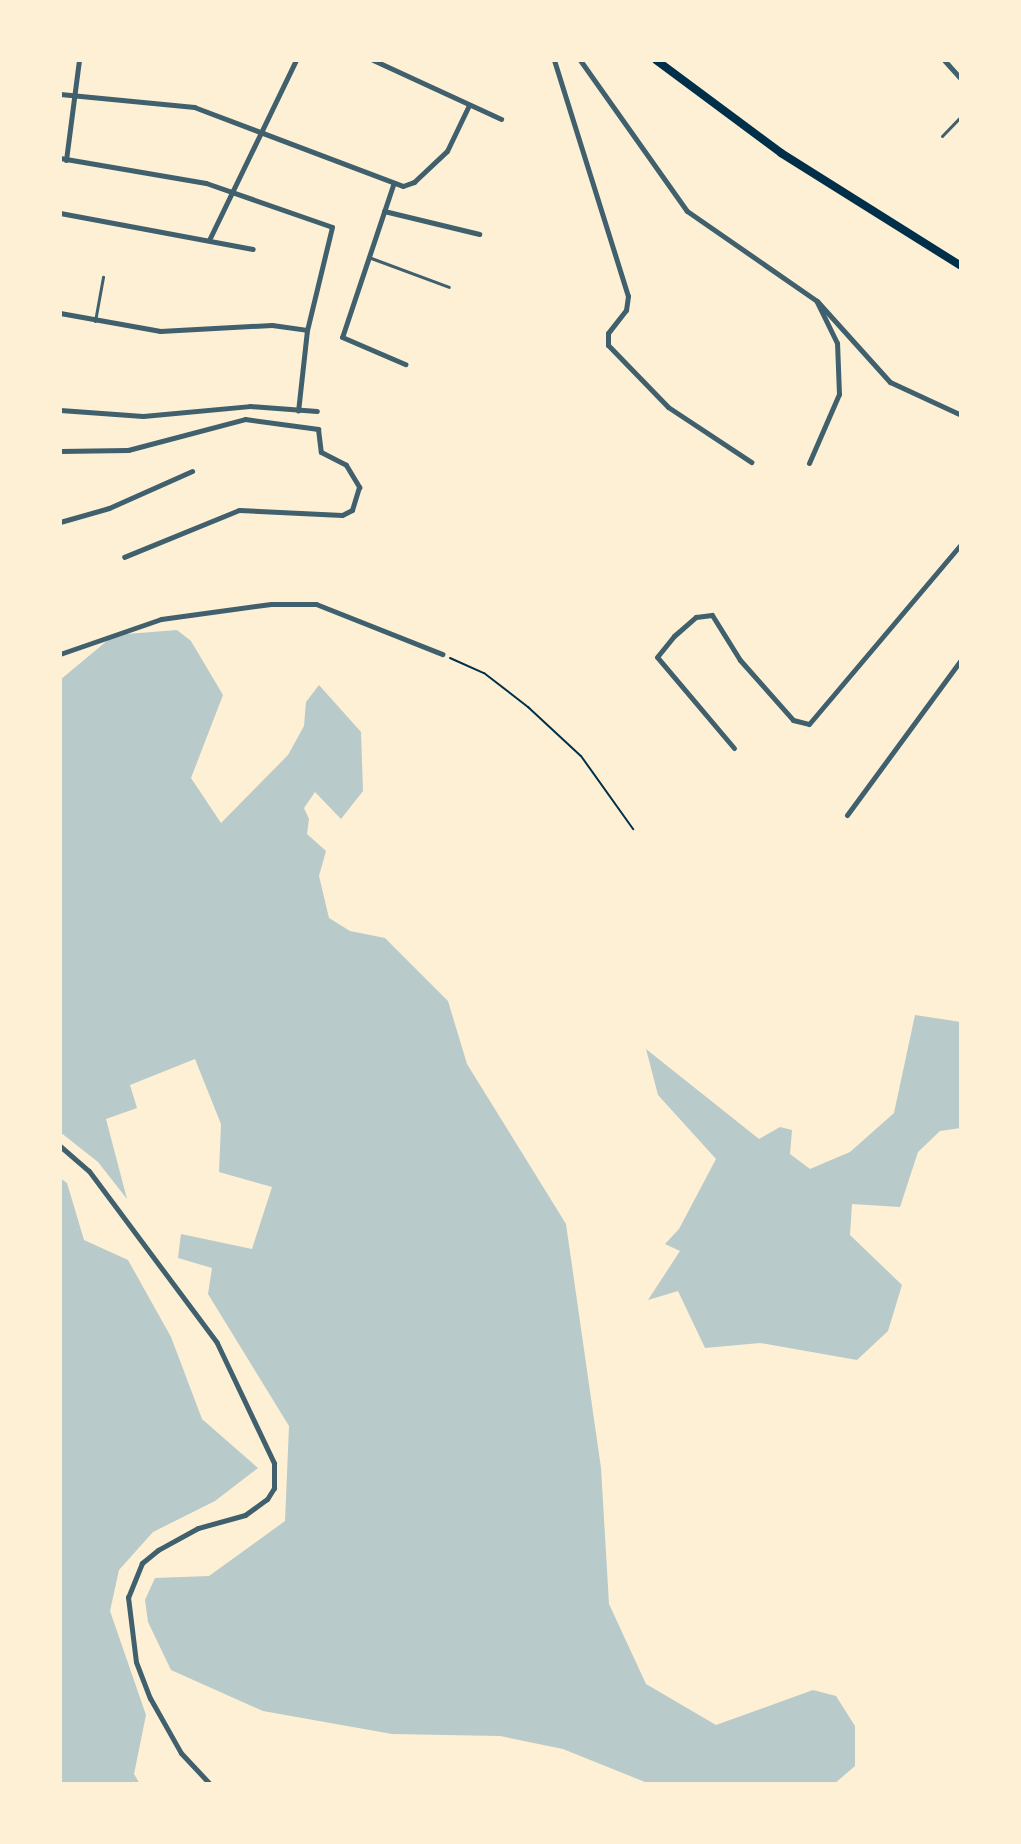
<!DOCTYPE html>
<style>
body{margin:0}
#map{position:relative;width:1021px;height:1844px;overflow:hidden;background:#fdf0d5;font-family:"DM Sans",sans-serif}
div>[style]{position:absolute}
.green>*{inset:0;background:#b9caca}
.path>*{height:2px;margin:-1px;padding:0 1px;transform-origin:1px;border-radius:1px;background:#003049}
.service>*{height:3px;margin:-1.5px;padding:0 1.5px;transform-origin:1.5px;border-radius:1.5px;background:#3f606c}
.minor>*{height:5px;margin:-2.5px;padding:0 2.5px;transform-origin:2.5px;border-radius:2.5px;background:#3f606c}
.primary>*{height:8px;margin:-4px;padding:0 4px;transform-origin:4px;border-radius:4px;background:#003049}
span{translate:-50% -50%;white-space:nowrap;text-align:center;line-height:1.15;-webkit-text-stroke:6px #fdf0d5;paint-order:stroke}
.frame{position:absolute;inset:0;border:62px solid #fdf0d5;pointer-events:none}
</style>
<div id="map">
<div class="green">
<i style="clip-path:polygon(177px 630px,191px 641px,223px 695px,191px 778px,221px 823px,288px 755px,304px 726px,306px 702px,319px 685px,361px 732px,363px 791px,341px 819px,315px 792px,304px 808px,309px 819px,307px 834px,326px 851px,319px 876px,329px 918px,350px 931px,385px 938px,448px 1001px,467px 1064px,566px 1224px,601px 1468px,609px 1604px,646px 1684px,716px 1725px,813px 1690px,836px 1696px,855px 1726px,855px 1766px,834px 1784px,650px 1784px,563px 1749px,500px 1736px,392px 1734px,263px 1711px,171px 1670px,148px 1622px,145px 1600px,155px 1578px,209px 1576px,285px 1521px,289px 1426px,208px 1294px,212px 1268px,178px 1258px,181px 1234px,252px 1249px,272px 1187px,219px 1172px,221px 1124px,195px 1059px,130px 1085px,137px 1108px,106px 1119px,127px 1199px,98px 1162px,60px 1132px,60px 680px,114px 635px)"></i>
<i style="clip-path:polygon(915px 1015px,961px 1022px,961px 1128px,940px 1131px,918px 1152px,900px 1207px,852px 1204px,850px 1235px,902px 1285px,888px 1331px,857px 1360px,760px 1343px,705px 1348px,678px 1291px,648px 1300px,680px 1251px,665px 1244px,679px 1229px,716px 1159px,658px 1095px,646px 1049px,759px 1139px,780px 1127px,792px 1130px,790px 1154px,810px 1169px,850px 1152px,894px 1113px)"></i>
<i style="clip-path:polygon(60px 1178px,67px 1183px,84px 1240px,128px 1260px,171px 1337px,202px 1419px,258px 1468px,215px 1501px,153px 1532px,119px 1570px,110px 1611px,146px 1715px,134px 1774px,140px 1784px,60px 1784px)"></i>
</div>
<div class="path">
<i style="left:450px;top:658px;width:37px;rotate:24deg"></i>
<i style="left:484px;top:673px;width:56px;rotate:37.7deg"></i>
<i style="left:528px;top:707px;width:72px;rotate:42.8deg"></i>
<i style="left:581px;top:756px;width:90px;rotate:54.5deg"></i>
</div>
<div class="service">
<i style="left:942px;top:136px;width:28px;rotate:-46deg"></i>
<i style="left:371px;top:258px;width:83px;rotate:20.4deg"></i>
<i style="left:95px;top:321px;width:45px;rotate:-79.7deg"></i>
</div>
<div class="minor">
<i style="left:373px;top:60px;width:141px;rotate:24.7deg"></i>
<i style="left:554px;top:60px;width:247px;rotate:72.6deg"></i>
<i style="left:628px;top:296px;width:14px;rotate:98deg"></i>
<i style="left:626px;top:310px;width:29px;rotate:128deg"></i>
<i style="left:608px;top:333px;width:12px;rotate:90deg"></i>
<i style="left:608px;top:345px;width:86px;rotate:45.9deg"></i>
<i style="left:668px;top:407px;width:100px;rotate:33.5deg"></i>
<i style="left:580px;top:60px;width:185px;rotate:54.7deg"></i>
<i style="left:687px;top:211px;width:158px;rotate:34.7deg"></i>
<i style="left:817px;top:301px;width:109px;rotate:48deg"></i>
<i style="left:890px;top:382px;width:78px;rotate:24.9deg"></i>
<i style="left:944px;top:60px;width:25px;rotate:48deg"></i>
<i style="left:60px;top:94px;width:135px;rotate:5.5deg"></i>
<i style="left:194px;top:107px;width:223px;rotate:20.7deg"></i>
<i style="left:403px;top:186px;width:12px;rotate:-20deg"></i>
<i style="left:414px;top:182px;width:45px;rotate:-43.2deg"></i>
<i style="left:447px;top:151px;width:51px;rotate:-64.4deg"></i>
<i style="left:60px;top:158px;width:148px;rotate:9.7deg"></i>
<i style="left:206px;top:183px;width:133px;rotate:19.2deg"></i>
<i style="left:332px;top:227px;width:106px;rotate:103.6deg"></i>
<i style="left:307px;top:330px;width:81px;rotate:96.3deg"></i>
<i style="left:66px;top:160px;width:101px;rotate:-82.6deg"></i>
<i style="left:393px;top:185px;width:160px;rotate:108.5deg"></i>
<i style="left:342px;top:337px;width:69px;rotate:23.2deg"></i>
<i style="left:384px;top:211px;width:98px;rotate:13.6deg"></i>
<i style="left:60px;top:213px;width:196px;rotate:10.6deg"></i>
<i style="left:209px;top:240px;width:200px;rotate:-64.2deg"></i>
<i style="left:60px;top:313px;width:102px;rotate:10.2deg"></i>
<i style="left:160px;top:331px;width:112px;rotate:-3.1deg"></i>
<i style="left:272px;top:325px;width:35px;rotate:8deg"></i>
<i style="left:60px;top:410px;width:83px;rotate:4.1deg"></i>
<i style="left:143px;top:416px;width:107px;rotate:-5.3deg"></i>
<i style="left:250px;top:406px;width:67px;rotate:4.3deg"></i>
<i style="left:60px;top:451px;width:68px;rotate:-0.8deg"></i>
<i style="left:128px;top:450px;width:121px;rotate:-14.8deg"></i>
<i style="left:245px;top:419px;width:74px;rotate:7.8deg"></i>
<i style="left:318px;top:429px;width:23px;rotate:83deg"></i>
<i style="left:321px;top:452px;width:28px;rotate:27deg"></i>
<i style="left:346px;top:465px;width:26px;rotate:59deg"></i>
<i style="left:359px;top:487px;width:24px;rotate:107deg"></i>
<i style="left:352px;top:510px;width:11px;rotate:153deg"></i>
<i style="left:342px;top:515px;width:103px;rotate:-177.2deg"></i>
<i style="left:239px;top:510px;width:124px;rotate:157.8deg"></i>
<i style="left:809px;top:463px;width:75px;rotate:-66.5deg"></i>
<i style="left:839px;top:394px;width:51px;rotate:-92.2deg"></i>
<i style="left:837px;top:343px;width:46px;rotate:-116deg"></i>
<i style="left:60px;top:522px;width:51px;rotate:-15.9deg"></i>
<i style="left:109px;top:508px;width:91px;rotate:-24deg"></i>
<i style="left:60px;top:654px;width:107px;rotate:-19.1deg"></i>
<i style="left:161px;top:619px;width:111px;rotate:-7.8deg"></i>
<i style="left:271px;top:604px;width:45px"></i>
<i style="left:316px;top:604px;width:136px;rotate:21.6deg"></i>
<i style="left:734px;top:748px;width:119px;rotate:-130.2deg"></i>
<i style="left:657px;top:657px;width:27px;rotate:-51deg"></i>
<i style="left:674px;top:636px;width:29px;rotate:-41deg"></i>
<i style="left:696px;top:617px;width:16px;rotate:-7deg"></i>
<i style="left:712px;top:615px;width:53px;rotate:58.1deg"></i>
<i style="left:740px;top:660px;width:80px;rotate:48.5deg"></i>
<i style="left:793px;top:720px;width:16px;rotate:14deg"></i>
<i style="left:809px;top:724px;width:236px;rotate:-49.8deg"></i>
<i style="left:847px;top:815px;width:192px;rotate:-53.7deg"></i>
<i style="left:60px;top:1146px;width:38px;rotate:41deg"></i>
<i style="left:89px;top:1171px;width:214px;rotate:53.3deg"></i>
<i style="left:217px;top:1343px;width:133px;rotate:64.6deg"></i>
<i style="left:274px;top:1463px;width:25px;rotate:90deg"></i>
<i style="left:274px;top:1488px;width:13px;rotate:122deg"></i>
<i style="left:267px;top:1499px;width:27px;rotate:144deg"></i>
<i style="left:245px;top:1515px;width:49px;rotate:164.5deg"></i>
<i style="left:198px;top:1528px;width:46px;rotate:151.2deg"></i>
<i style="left:158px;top:1550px;width:21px;rotate:141deg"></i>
<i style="left:142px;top:1563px;width:37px;rotate:112deg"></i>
<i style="left:128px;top:1597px;width:65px;rotate:83deg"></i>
<i style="left:136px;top:1662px;width:39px;rotate:69deg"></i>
<i style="left:150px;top:1698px;width:63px;rotate:60.6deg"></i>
<i style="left:181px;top:1753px;width:42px;rotate:46.9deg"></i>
</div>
<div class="primary">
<i style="left:656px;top:60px;width:156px;rotate:36.6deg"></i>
<i style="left:781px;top:153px;width:213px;rotate:32.1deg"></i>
</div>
<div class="frame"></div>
</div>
